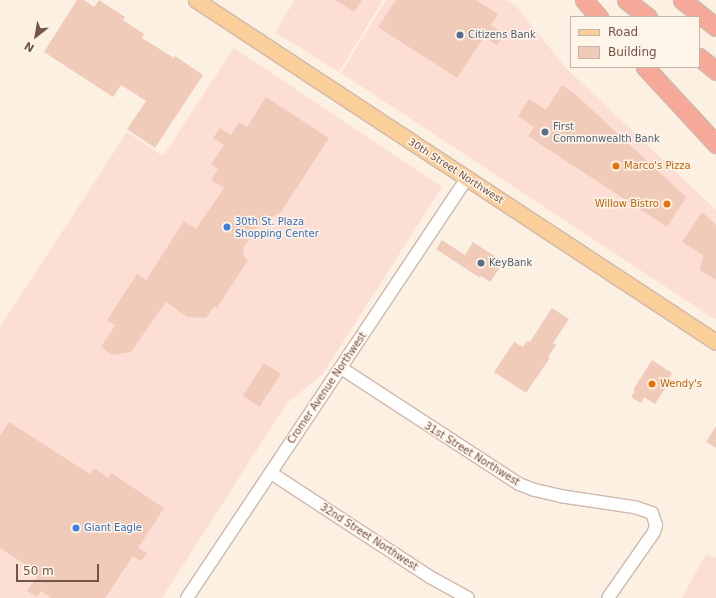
<!DOCTYPE html>
<style>
body{margin:0}
#map{position:relative;width:716px;height:598px;overflow:hidden;background:#fcf0e2;font-family:"DejaVu Sans",sans-serif}
div>[style]{position:absolute}
.commercial>*{inset:0;background:#fcded5}
.building>*{inset:0;background:#f1cbb9;transform-origin:0 0}
.roads{filter:drop-shadow(1px 0 #cfb8ac) drop-shadow(-1px 0 #cfb8ac) drop-shadow(0 1px #cfb8ac) drop-shadow(0 -1px #cfb8ac)}
.minor>*{height:12px;margin:-6px;padding:0 6px;transform-origin:6px;border-radius:6px;background:#fff}
.major>*{height:15px;margin:-7.5px;padding:0 7.5px;transform-origin:7.5px;border-radius:7.5px;background:#fbcf9a}
.highway>*{height:17px;margin:-8.5px;padding:0 8.5px;transform-origin:8.5px;border-radius:8.5px;background:#f6a998}
.dots>*{width:11px;height:11px;translate:-50% -50%;box-sizing:border-box;border:2px solid #fff4e8;border-radius:50%}
span{translate:-50% -50%;white-space:nowrap;text-align:center;line-height:1.15;-webkit-text-stroke:3px #fff4e8;paint-order:stroke}
.service-label{font-size:10px;color:#4e5e75}
.left{translate:0 -50%;text-align:left}
.food-label{font-size:10px;color:#c56008}
.right{translate:-100% -50%;text-align:right}
.street-label{font-size:10px;color:#735448}
.shop-label{font-size:10px;color:#366cbe}
.legend{position:absolute;left:570px;top:16px;width:130px;height:52px;box-sizing:border-box;background:#fff4e8;border:1px solid #c7b4a8;margin:0;padding:5px 7px;list-style:none;font-size:12px;color:#735448}
.legend li{display:flex;align-items:center;gap:8px;height:20px}
.legend b{width:20px;border:1px solid #c7b4a8}
.north{position:absolute;left:16px;top:16px;width:40px;height:40px;-webkit-text-stroke:3px #fff4e8;paint-order:stroke;rotate:211deg;font-size:11px;font-weight:700;line-height:16px;text-align:center;color:#735448}
.north::after{content:'';display:block;margin:auto;width:14px;height:18px;background:#735448;clip-path:polygon(50% 0,100% 100%,50% 72%,0 100%)}
.scale{position:absolute;left:16px;top:564px;width:83px;height:18px;box-sizing:border-box;border:2px solid #735448;border-top:0;padding-left:5px;font-size:12px;line-height:14px;white-space:nowrap;color:#735448;-webkit-text-stroke:3px #fff4e8;paint-order:stroke}
</style>
<div id="map">
<div class="commercial">
<i style="clip-path:polygon(295px 0,383px 0,339px 72px,275px 32px)"></i>
<i style="clip-path:polygon(386px 0,506px 0,516px 6px,565px 67px,716px 210px,716px 320px,341px 73px)"></i>
<i style="clip-path:polygon(234px 48px,442px 187px,322px 375px,287px 403px,162px 598px,0 598px,0 327px,127px 132px,163px 156px)"></i>
<i style="clip-path:polygon(706px 554px,716px 558px,716px 598px,682px 598px)"></i>
</div>
<div class="building">
<i style="clip-path:polygon(77px 0,84px 0,94px 7px,99px 0,125px 17px,123px 20px,144px 34px,142px 38px,174px 58px,175px 56px,203px 75px,155px 148px,127px 129px,146px 101px,121px 85px,113px 97px,44px 52px)"></i>
<i style="clip-path:polygon(335px 0,362px 0,354px 12px)"></i>
<i style="clip-path:polygon(396px 0,476px 0,498px 14px,491px 25px,505px 34px,497px 45px,484px 37px,457px 78px,378px 27px)"></i>
<i style="clip-path:polygon(562px 85px,574px 93px,686px 197px,667px 227px,528px 136px,534px 127px,518px 116px,529px 99px,546px 110px)"></i>
<i style="clip-path:polygon(266px 97px,329px 138px,281px 212px,259px 225px,243px 248px,244px 257px,248px 260px,217px 308px,214px 306px,206px 318px,187px 317px,166px 302px,131px 352px,112px 355px,101px 347px,115px 325px,107px 320px,137px 274px,146px 280px,184px 221px,196px 229px,224px 188px,211px 180px,218px 169px,211px 164px,224px 145px,213px 138px,220px 128px,231px 135px,239px 122px,247px 127px)"></i>
<i style="clip-path:polygon(702px 212px,716px 225px,716px 280px,700px 270px,703px 255px,682px 242px)"></i>
<i style="clip-path:polygon(442px 240px,465px 255px,473px 242px,504px 262px,490px 282px,481px 276px,480px 278px,436px 249px)"></i>
<i style="clip-path:polygon(552px 308px,569px 319px,553px 343px,556px 345px,548px 357px,550px 358px,526px 393px,494px 372px,514px 342px,523px 347px,527px 341px,530px 342px)"></i>
<i style="clip-path:polygon(652px 360px,672px 373px,670px 377px,672px 378px,655px 404px,644px 397px,641px 403px,631px 397px,635px 391px,633px 390px)"></i>
<i style="left:264px;top:363px;width:20px;height:39px;rotate:33deg"></i>
<i style="clip-path:polygon(9px 422px,90px 474px,94px 468px,108px 478px,111px 473px,164px 508px,138px 548px,147px 553px,141px 561px,133px 556px,105px 598px,51px 598px,41px 591px,37px 597px,27px 591px,39px 574px,0 548px,0 436px)"></i>
<i style="clip-path:polygon(716px 426px,716px 448px,706px 442px)"></i>
</div>
<div class="roads">
<div class="minor">
<i style="left:341px;top:368px;width:212px;rotate:33.1deg"></i>
<i style="left:519px;top:484px;width:17px;rotate:21deg"></i>
<i style="left:535px;top:490px;width:26px;rotate:13deg"></i>
<i style="left:560px;top:496px;width:75px;rotate:8.5deg"></i>
<i style="left:634px;top:507px;width:19px;rotate:18deg"></i>
<i style="left:652px;top:513px;width:13px;rotate:72deg"></i>
<i style="left:656px;top:525px;width:7px;rotate:106deg"></i>
<i style="left:654px;top:532px;width:80px;rotate:124.9deg"></i>
<i style="left:271px;top:473px;width:190px;rotate:33.2deg"></i>
<i style="left:430px;top:577px;width:43px;rotate:28.9deg"></i>
<i style="left:187px;top:598px;width:505px;rotate:-56.31deg"></i>
</div>
<div class="major">
<i style="left:196px;top:0;width:622px;rotate:33.33deg"></i>
</div>
<div class="highway">
<i style="left:584px;top:0;width:23px;rotate:49deg"></i>
<i style="left:626px;top:0;width:28px;rotate:38deg"></i>
<i style="left:682px;top:0;width:43px;rotate:38.5deg"></i>
<i style="left:699px;top:57px;width:22px;rotate:39deg"></i>
<i style="left:645px;top:67px;width:105px;rotate:47.3deg"></i>
</div>
</div>
<div class="dots">
<i style="left:460px;top:35px;background:#5c6f8a"></i>
<i style="left:545px;top:132px;background:#5c6f8a"></i>
<i style="left:616px;top:166px;background:#e8710a"></i>
<i style="left:667px;top:204px;background:#e8710a"></i>
<i style="left:227px;top:227px;background:#3f7fe0"></i>
<i style="left:481px;top:263px;background:#5c6f8a"></i>
<i style="left:652px;top:384px;background:#e8710a"></i>
<i style="left:76px;top:528px;background:#3f7fe0"></i>
</div>
<div class="service-label">
<span class="left" style="left:468px;top:35px">Citizens Bank</span>
<span class="left" style="left:553px;top:132px">First<br>Commonwealth Bank</span>
<span class="left" style="left:489px;top:263px">KeyBank</span>
</div>
<div class="food-label">
<span class="left" style="left:624px;top:166px">Marco's Pizza</span>
<span class="right" style="left:659px;top:204px">Willow Bistro</span>
<span class="left" style="left:660px;top:384px">Wendy's</span>
</div>
<div class="street-label">
<span style="left:456px;top:171px;rotate:33deg">30th Street Northwest</span>
<span style="left:327px;top:388px;rotate:-56deg">Cromer Avenue Northwest</span>
<span style="left:472px;top:454px;rotate:32deg">31st Street Northwest</span>
<span style="left:369px;top:537px;rotate:33deg">32nd Street Northwest</span>
</div>
<div class="shop-label">
<span class="left" style="left:235px;top:227px">30th St. Plaza<br>Shopping Center</span>
<span class="left" style="left:84px;top:528px">Giant Eagle</span>
</div>
<ul class="legend">
<li><b style="height:5px;background:#fbcf9a"></b>Road</li>
<li><b style="height:11px;background:#f1cbb9"></b>Building</li>
</ul>
<div class="north">N</div>
<div class="scale">50 m</div>
</div>
